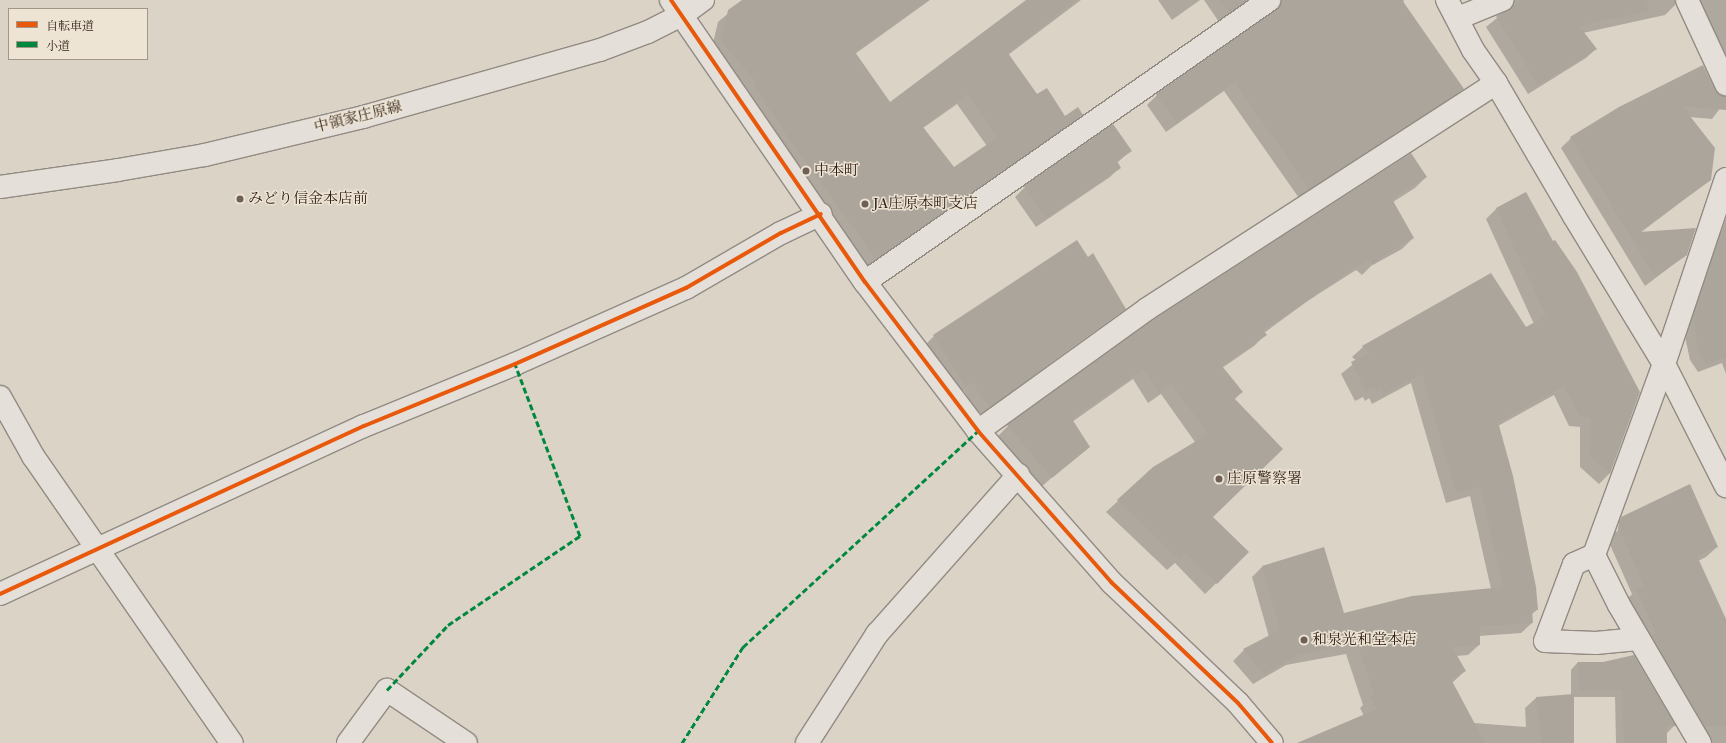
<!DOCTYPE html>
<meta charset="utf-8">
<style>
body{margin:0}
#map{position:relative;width:1726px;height:743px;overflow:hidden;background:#dbd3c6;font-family:"IM FELL French Canon","Noto Serif JP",serif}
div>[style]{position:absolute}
.shadow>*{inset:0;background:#0003}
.building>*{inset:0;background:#aca59c}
.roads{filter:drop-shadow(1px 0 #928b83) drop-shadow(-1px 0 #928b83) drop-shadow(0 1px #928b83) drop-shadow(0 -1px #928b83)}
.street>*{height:22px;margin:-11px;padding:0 11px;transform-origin:11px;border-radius:11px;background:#e4e0d9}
.secondary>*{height:22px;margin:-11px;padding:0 11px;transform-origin:11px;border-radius:11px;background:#e4e0d9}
.quiet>*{height:3px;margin-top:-1.5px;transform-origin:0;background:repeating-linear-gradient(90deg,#00873e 0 6px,transparent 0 9px)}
.cycleway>*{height:4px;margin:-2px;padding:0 2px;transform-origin:2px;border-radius:2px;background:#e8590c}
.dots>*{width:11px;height:11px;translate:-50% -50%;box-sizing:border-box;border:2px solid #ede4d4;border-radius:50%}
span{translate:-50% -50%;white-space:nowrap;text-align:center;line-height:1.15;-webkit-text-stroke:3px #ede4d4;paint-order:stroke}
.street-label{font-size:15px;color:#342219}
.poi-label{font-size:15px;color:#342219}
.left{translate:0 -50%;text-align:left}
.legend{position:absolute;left:8px;top:8px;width:140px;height:52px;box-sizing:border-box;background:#ede4d4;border:1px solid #a39689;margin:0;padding:5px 7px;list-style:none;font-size:12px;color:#342219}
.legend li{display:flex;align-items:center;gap:8px;height:20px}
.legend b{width:20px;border:1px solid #a39689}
</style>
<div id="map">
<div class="shadow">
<i style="clip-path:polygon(evenodd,744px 0,930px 0,855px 54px,890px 103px,1029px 0,1081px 0,1008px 55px,1037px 95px,1065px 117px,1081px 115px,1071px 125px,865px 269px,711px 51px,718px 22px,744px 0,957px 104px,987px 146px,954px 169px,923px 128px,957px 104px)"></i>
<i style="clip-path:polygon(1158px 0,1200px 0,1172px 20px)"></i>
<i style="clip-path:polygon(1204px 0,1250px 0,1219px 22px)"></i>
<i style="clip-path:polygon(1266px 0,1404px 0,1403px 4px,1463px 88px,1453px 98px,1299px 198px,1224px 91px,1166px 132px,1147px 105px,1157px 95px,1271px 15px,1270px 3px)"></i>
<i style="clip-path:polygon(1498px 0,1675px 0,1675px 5px,1665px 15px,1583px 33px,1596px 49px,1586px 58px,1528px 94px,1486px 27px,1503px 13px,1504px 5px)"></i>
<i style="clip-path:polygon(1685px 0,1726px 0,1726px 84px)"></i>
<i style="clip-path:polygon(1703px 66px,1718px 95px,1726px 97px,1726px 107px,1722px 106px,1712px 119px,1689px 117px,1710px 180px,1640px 233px,1686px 255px,1645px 286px,1561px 148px,1571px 138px)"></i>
<i style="clip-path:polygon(1130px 151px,1117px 163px,1120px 167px,1110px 177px,1036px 227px,1015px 197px,1025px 187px)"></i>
<i style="clip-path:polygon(1426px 177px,1415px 188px,1393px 202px,1413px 238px,1402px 249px,1371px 266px,1362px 275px,1356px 270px,1309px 300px,1264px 333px,1265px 335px,1254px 346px,1222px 368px,1242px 392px,1234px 400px,1212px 517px,1248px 552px,1205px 594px,1175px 563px,1167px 570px,1106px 512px,1154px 468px,1195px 442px,1161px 394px,1148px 403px,1133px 379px,1072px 422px,1088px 446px,1040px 488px,997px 437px,1008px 426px)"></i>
<i style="clip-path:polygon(1525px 193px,1610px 473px,1599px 484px,1580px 467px,1580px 427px,1569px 426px,1554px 395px,1498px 426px,1537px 610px,1531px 615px,1532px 623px,1521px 633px,1479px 636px,1479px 645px,1468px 655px,1456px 656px,1465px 671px,1452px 683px,1474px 723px,1526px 727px,1525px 708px,1536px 698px,1571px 695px,1571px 670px,1578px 662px,1603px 662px,1674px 726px,1667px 733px,1666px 743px,1616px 743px,1615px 697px,1573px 697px,1573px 743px,1304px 743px,1364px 716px,1360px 708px,1363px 705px,1346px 654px,1286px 665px,1253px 684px,1233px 661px,1244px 650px,1269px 637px,1252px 577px,1262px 567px,1343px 614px,1491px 589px,1470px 496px,1446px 503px,1411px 383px,1372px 404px,1369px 398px,1365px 401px,1363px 397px,1355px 401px,1341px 374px,1357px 361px,1352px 357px,1363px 347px,1490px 274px,1526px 328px,1534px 324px,1486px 219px,1497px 208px)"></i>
<i style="clip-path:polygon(1724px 228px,1726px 228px,1726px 374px,1722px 363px,1698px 372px,1690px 360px,1684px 332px,1715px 237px)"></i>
<i style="clip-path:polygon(1088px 258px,1125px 308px,982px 414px,978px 412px,963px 390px,957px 394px,925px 345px,934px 336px)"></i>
<i style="clip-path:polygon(evenodd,1622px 518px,1717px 547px,1706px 557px,1698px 561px,1726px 621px,1726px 743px,1700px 743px,1626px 600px,1632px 594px,1607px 538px,1611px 529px,1622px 518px,1618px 523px,1620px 523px,1617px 532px,1615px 531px,1618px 523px)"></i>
</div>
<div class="building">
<i style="clip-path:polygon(evenodd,742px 0,929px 0,855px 52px,890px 102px,1026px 0,1076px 0,1008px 53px,1037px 94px,1047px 88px,1065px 116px,1078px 107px,1083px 115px,876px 259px,787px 136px,754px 86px,757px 84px,721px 40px,728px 10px,742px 0,968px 94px,998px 137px,954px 167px,923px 127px,968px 94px)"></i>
<i style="clip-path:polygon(1221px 0,1247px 0,1229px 12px)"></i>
<i style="clip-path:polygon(1281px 0,1402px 0,1464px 89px,1309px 189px,1235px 82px,1176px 123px,1156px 94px,1276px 10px)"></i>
<i style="clip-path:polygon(1520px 0,1647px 0,1648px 11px,1579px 26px,1597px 49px,1538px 85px,1496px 16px,1507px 11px)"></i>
<i style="clip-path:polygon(1703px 65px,1715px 90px,1726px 96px,1726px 110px,1682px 106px,1715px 148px,1711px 180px,1639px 232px,1696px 228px,1687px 255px,1655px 277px,1570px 137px,1619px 107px)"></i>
<i style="clip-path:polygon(1113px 124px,1132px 151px,1117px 161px,1121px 168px,1046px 218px,1024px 186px)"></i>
<i style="clip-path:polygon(1411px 153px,1427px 177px,1392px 199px,1414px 238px,1383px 256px,1374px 264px,1367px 260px,1313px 295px,1315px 296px,1263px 330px,1267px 335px,1222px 366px,1243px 392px,1234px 398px,1283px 449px,1213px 517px,1249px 552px,1217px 584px,1186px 553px,1179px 559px,1117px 500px,1153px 467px,1208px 434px,1172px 384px,1159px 392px,1144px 369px,1072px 419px,1090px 447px,1052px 478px,1007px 425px,1154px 319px)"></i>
<i style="clip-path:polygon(1526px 192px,1553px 241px,1555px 240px,1577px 272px,1640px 392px,1610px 474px,1590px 456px,1591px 417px,1580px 416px,1564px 386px,1498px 422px,1513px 476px,1536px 587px,1538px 610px,1532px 610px,1533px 623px,1480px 626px,1480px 645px,1452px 647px,1466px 671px,1451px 679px,1485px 743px,1297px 743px,1377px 709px,1370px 697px,1374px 695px,1357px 644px,1298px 655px,1264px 674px,1243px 649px,1280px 630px,1262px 566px,1324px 547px,1344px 613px,1412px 596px,1503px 587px,1480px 486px,1456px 493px,1422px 374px,1383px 394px,1380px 388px,1376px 391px,1374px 387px,1366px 391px,1351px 362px,1370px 353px,1362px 346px,1491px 273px,1526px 327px,1546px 316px,1496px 208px)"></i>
<i style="clip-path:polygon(1726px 218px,1726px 357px,1707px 364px,1698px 351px,1693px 316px)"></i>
<i style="clip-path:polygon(1077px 240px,1088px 257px,1093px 253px,1126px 309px,991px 406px,987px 404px,972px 382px,966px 386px,933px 335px)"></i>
<i style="clip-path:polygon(1690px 484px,1718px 547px,1697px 556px,1726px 619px,1726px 726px,1705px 726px,1652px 636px,1656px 634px,1636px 588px,1644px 585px,1618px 527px,1621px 517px)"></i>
<i style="clip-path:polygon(1634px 655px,1676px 726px,1667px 726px,1667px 743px,1624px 743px,1622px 690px,1579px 690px,1578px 662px,1603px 662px)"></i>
<i style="clip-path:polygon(1574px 694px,1574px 743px,1542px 743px,1536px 697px)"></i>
</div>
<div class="roads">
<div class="street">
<i style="left:671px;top:0;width:342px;rotate:55.5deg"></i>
<i style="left:865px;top:282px;width:187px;rotate:52.8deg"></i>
<i style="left:978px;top:431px;width:201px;rotate:48.6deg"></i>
<i style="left:1111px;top:582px;width:175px;rotate:43.6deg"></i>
<i style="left:1238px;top:703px;width:52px;rotate:49.6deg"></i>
<i style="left:1687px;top:0;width:93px;rotate:65.1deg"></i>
<i style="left:1458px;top:18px;width:48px;rotate:-22.2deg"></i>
<i style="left:865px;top:282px;width:493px;rotate:-34.9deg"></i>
<i style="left:0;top:397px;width:68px;rotate:60.8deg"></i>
<i style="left:33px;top:456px;width:349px;rotate:55.3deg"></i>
<i style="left:978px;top:431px;width:208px;rotate:-35.8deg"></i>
<i style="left:1147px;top:309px;width:416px;rotate:-32.9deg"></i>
<i style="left:1594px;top:555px;width:22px;rotate:156deg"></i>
<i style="left:1574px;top:564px;width:82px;rotate:110.6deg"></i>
<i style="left:1545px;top:641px;width:51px;rotate:2.2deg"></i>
<i style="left:1596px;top:643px;width:42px;rotate:-5.4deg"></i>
<i style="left:0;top:594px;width:401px;rotate:-24.8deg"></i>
<i style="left:364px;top:426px;width:163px;rotate:-22.3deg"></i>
<i style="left:515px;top:364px;width:187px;rotate:-24deg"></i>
<i style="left:686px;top:288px;width:110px;rotate:-30.1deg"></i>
<i style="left:781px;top:233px;width:44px;rotate:-25.4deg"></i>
<i style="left:348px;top:743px;width:66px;rotate:-53.7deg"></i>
<i style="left:387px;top:690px;width:95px;rotate:33.9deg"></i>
<i style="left:1700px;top:743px;width:160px;rotate:-120.4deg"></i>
<i style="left:1619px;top:605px;width:56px;rotate:-116.6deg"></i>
<i style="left:1594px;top:555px;width:203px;rotate:-69.9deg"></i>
<i style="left:1664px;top:364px;width:195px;rotate:-71.5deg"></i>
</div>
<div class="secondary">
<i style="left:1447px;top:0;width:56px;rotate:62.5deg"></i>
<i style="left:1473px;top:50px;width:40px;rotate:55.1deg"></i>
<i style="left:1496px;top:83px;width:154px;rotate:59.6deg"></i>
<i style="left:1574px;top:216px;width:173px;rotate:58.7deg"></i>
<i style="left:1664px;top:364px;width:137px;rotate:63.1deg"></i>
<i style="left:0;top:187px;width:119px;rotate:-8.2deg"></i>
<i style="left:118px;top:170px;width:88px;rotate:-9.8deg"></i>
<i style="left:205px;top:155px;width:163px;rotate:-13.5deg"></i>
<i style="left:363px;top:117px;width:246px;rotate:-15.8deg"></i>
<i style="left:600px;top:50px;width:51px;rotate:-20.6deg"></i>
<i style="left:648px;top:32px;width:38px;rotate:-27deg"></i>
<i style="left:682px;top:15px;width:26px;rotate:-36deg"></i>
<i style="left:807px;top:743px;width:130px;rotate:-57.3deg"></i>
<i style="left:877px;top:634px;width:213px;rotate:-48.4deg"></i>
</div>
</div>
<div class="quiet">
<i style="left:387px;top:690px;width:89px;rotate:-46.8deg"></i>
<i style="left:448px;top:625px;width:159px;rotate:-34deg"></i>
<i style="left:580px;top:536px;width:184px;rotate:-110.7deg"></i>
<i style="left:682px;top:743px;width:114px;rotate:-57.6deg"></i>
<i style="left:743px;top:647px;width:319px;rotate:-42.6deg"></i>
</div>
<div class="cycleway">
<i style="left:671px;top:0;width:342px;rotate:55.5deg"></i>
<i style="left:865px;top:282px;width:187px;rotate:52.8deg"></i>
<i style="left:978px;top:431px;width:201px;rotate:48.6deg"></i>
<i style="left:1111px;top:582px;width:175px;rotate:43.6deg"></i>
<i style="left:1238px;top:703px;width:52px;rotate:49.6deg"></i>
<i style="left:0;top:594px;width:401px;rotate:-24.8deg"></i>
<i style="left:364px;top:426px;width:163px;rotate:-22.3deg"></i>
<i style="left:515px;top:364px;width:187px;rotate:-24deg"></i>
<i style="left:686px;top:288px;width:110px;rotate:-30.1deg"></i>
<i style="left:781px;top:233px;width:44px;rotate:-25.4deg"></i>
</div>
<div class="dots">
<i style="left:806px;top:171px;background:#6e6056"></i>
<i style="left:240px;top:199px;background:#6e6056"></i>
<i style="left:865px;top:204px;background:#6e6056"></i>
<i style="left:1219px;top:479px;background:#6e6056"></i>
<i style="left:1304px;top:640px;background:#6e6056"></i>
</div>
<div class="street-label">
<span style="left:358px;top:117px;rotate:-14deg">中領家庄原線</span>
</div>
<div class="poi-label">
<span class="left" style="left:814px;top:171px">中本町</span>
<span class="left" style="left:248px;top:199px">みどり信金本店前</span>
<span class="left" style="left:873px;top:204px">JA庄原本町支店</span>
<span class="left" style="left:1227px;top:479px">庄原警察署</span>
<span class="left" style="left:1312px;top:640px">和泉光和堂本店</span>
</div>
<ul class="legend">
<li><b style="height:5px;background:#e8590c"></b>自転車道</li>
<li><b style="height:5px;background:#00873e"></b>小道</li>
</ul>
</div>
